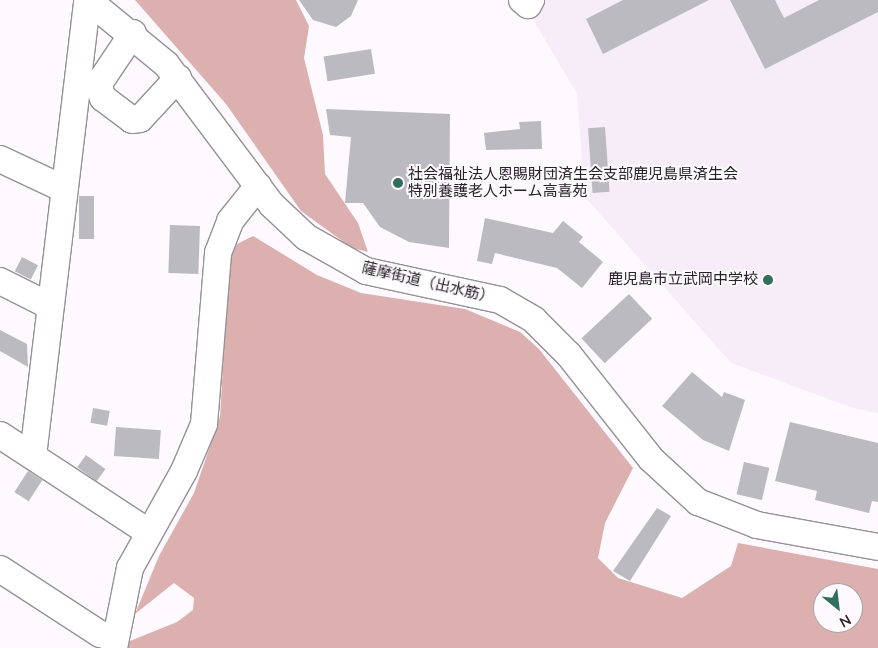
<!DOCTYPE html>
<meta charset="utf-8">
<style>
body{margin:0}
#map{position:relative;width:878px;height:648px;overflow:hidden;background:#fef9ff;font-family:"Nunito Sans","Noto Sans JP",sans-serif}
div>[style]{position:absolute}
.built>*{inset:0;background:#f7edf9}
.forest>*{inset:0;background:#dcb0ae}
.building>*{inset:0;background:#bbbac0;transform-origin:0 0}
.roads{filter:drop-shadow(1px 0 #959196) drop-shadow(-1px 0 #959196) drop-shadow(0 1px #959196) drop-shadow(0 -1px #959196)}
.minor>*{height:26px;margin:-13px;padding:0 13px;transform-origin:13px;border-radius:13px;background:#fff}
.dots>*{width:14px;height:14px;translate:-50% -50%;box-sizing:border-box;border:2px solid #fef9ff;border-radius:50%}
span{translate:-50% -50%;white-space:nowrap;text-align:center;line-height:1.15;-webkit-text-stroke:4px #fef9ff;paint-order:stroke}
.poi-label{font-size:15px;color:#252325}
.left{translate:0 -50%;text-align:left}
.right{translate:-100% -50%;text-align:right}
.street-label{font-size:15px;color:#252325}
.north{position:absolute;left:813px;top:583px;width:50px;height:50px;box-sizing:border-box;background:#fef9ff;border:1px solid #a7a3a8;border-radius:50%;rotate:151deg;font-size:14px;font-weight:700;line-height:20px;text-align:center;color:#252325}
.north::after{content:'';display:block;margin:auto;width:18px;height:22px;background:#316f5b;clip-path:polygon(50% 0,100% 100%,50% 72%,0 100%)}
</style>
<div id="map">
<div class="built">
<i style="clip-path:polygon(543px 0,878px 0,878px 413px,853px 408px,731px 363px,585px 197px,577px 94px,531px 16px)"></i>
</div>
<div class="forest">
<i style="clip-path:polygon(135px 0,296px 0,309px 26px,304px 58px,323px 135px,325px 174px,358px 223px,368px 252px,352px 248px,301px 211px,226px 104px)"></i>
<i style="clip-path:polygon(evenodd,253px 236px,317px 275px,361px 293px,465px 309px,520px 332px,539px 349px,633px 468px,605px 523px,598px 558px,618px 578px,682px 598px,731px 566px,738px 543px,878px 569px,878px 648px,126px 648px,125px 643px,177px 622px,193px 610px,194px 598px,174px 583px,135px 614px,159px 556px,194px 493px,220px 417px,229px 263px,237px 244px,253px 236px,823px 593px,853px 593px,853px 623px,823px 623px,823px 593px)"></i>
</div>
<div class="building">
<i style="clip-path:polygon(299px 0,358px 0,351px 16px,336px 27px,313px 20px)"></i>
<i style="clip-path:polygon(623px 0,709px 0,603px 54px,586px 19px)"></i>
<i style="clip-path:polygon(730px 0,775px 0,784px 18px,819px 0,878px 0,878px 12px,765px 69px)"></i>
<i style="left:371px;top:49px;width:25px;height:48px;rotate:81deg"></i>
<i style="clip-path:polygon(326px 109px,450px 114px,449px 248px,409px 242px,380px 227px,363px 203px,345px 203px,351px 137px,330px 135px)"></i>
<i style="clip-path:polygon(541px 121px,542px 149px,486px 150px,484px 133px,520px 129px,519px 122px)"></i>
<i style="left:605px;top:127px;width:65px;height:17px;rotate:86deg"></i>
<i style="left:79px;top:196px;width:15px;height:43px"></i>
<i style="clip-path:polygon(485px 218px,553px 233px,563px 221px,583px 237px,579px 242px,603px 262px,582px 288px,557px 268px,495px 253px,492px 264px,477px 261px)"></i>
<i style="left:170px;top:225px;width:30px;height:48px;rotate:2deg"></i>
<i style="left:22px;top:257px;width:18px;height:16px;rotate:27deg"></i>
<i style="left:629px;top:294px;width:34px;height:65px;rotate:47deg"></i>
<i style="clip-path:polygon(0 330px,27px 344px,28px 367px,0 351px)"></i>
<i style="clip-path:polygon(692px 372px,722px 397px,724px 392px,745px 400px,729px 451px,703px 440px,662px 406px)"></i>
<i style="left:93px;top:408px;width:17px;height:15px;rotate:10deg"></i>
<i style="clip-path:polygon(790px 422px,878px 443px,878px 502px,872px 501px,869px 513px,815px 500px,817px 491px,775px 481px)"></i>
<i style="left:116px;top:427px;width:45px;height:29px;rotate:4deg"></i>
<i style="left:86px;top:455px;width:24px;height:15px;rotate:36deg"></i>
<i style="left:744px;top:462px;width:26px;height:33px;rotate:13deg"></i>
<i style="left:28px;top:471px;width:17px;height:25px;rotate:33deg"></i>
<i style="clip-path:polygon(657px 508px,671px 516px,630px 581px,613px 571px)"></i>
</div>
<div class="roads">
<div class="minor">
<i style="left:88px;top:0;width:101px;rotate:39.4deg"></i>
<i style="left:166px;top:64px;width:176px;rotate:53.1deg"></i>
<i style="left:272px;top:205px;width:47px;rotate:43.3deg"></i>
<i style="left:306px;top:237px;width:69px;rotate:29.5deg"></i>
<i style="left:366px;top:271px;width:137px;rotate:12.2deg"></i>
<i style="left:500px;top:300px;width:39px;rotate:30deg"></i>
<i style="left:534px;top:320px;width:49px;rotate:45deg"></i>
<i style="left:569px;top:355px;width:132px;rotate:51.7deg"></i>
<i style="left:651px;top:459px;width:64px;rotate:42.5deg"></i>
<i style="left:698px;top:502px;width:63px;rotate:21.3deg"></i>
<i style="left:757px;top:525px;width:123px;rotate:10.3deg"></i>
<i style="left:522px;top:0;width:8px;rotate:40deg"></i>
<i style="left:528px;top:5px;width:6px;rotate:-59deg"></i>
<i style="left:133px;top:33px;width:63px;rotate:123.9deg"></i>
<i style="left:98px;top:85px;width:14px;rotate:69deg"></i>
<i style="left:103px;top:98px;width:36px;rotate:37deg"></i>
<i style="left:132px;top:120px;width:8px;rotate:-7deg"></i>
<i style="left:140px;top:119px;width:56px;rotate:-47.2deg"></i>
<i style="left:0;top:159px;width:71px;rotate:25.1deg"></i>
<i style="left:0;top:281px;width:56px;rotate:26.6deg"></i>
<i style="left:0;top:435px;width:177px;rotate:33.2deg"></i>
<i style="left:33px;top:456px;width:459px;rotate:-83.2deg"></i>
<i style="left:0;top:569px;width:119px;rotate:33deg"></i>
<i style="left:100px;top:634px;width:15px;rotate:11deg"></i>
<i style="left:114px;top:648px;width:82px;rotate:-78.7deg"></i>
<i style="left:130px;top:568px;width:111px;rotate:-60.9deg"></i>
<i style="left:184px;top:471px;width:51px;rotate:-66.9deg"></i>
<i style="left:204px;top:424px;width:172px;rotate:-85.3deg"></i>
<i style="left:218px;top:253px;width:34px;rotate:-69deg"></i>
<i style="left:230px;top:221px;width:45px;rotate:-51.3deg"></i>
</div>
</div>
<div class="dots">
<i style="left:398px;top:183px;background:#316f5b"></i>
<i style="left:768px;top:280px;background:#316f5b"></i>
</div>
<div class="poi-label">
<span class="left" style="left:408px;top:183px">社会福祉法人恩賜財団済生会支部鹿児島県済生会<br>特別養護老人ホーム高喜苑</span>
<span class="right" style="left:758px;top:280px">鹿児島市立武岡中学校</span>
</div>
<div class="street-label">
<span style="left:428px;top:283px;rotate:13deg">薩摩街道（出水筋）</span>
</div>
<div class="north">N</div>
</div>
